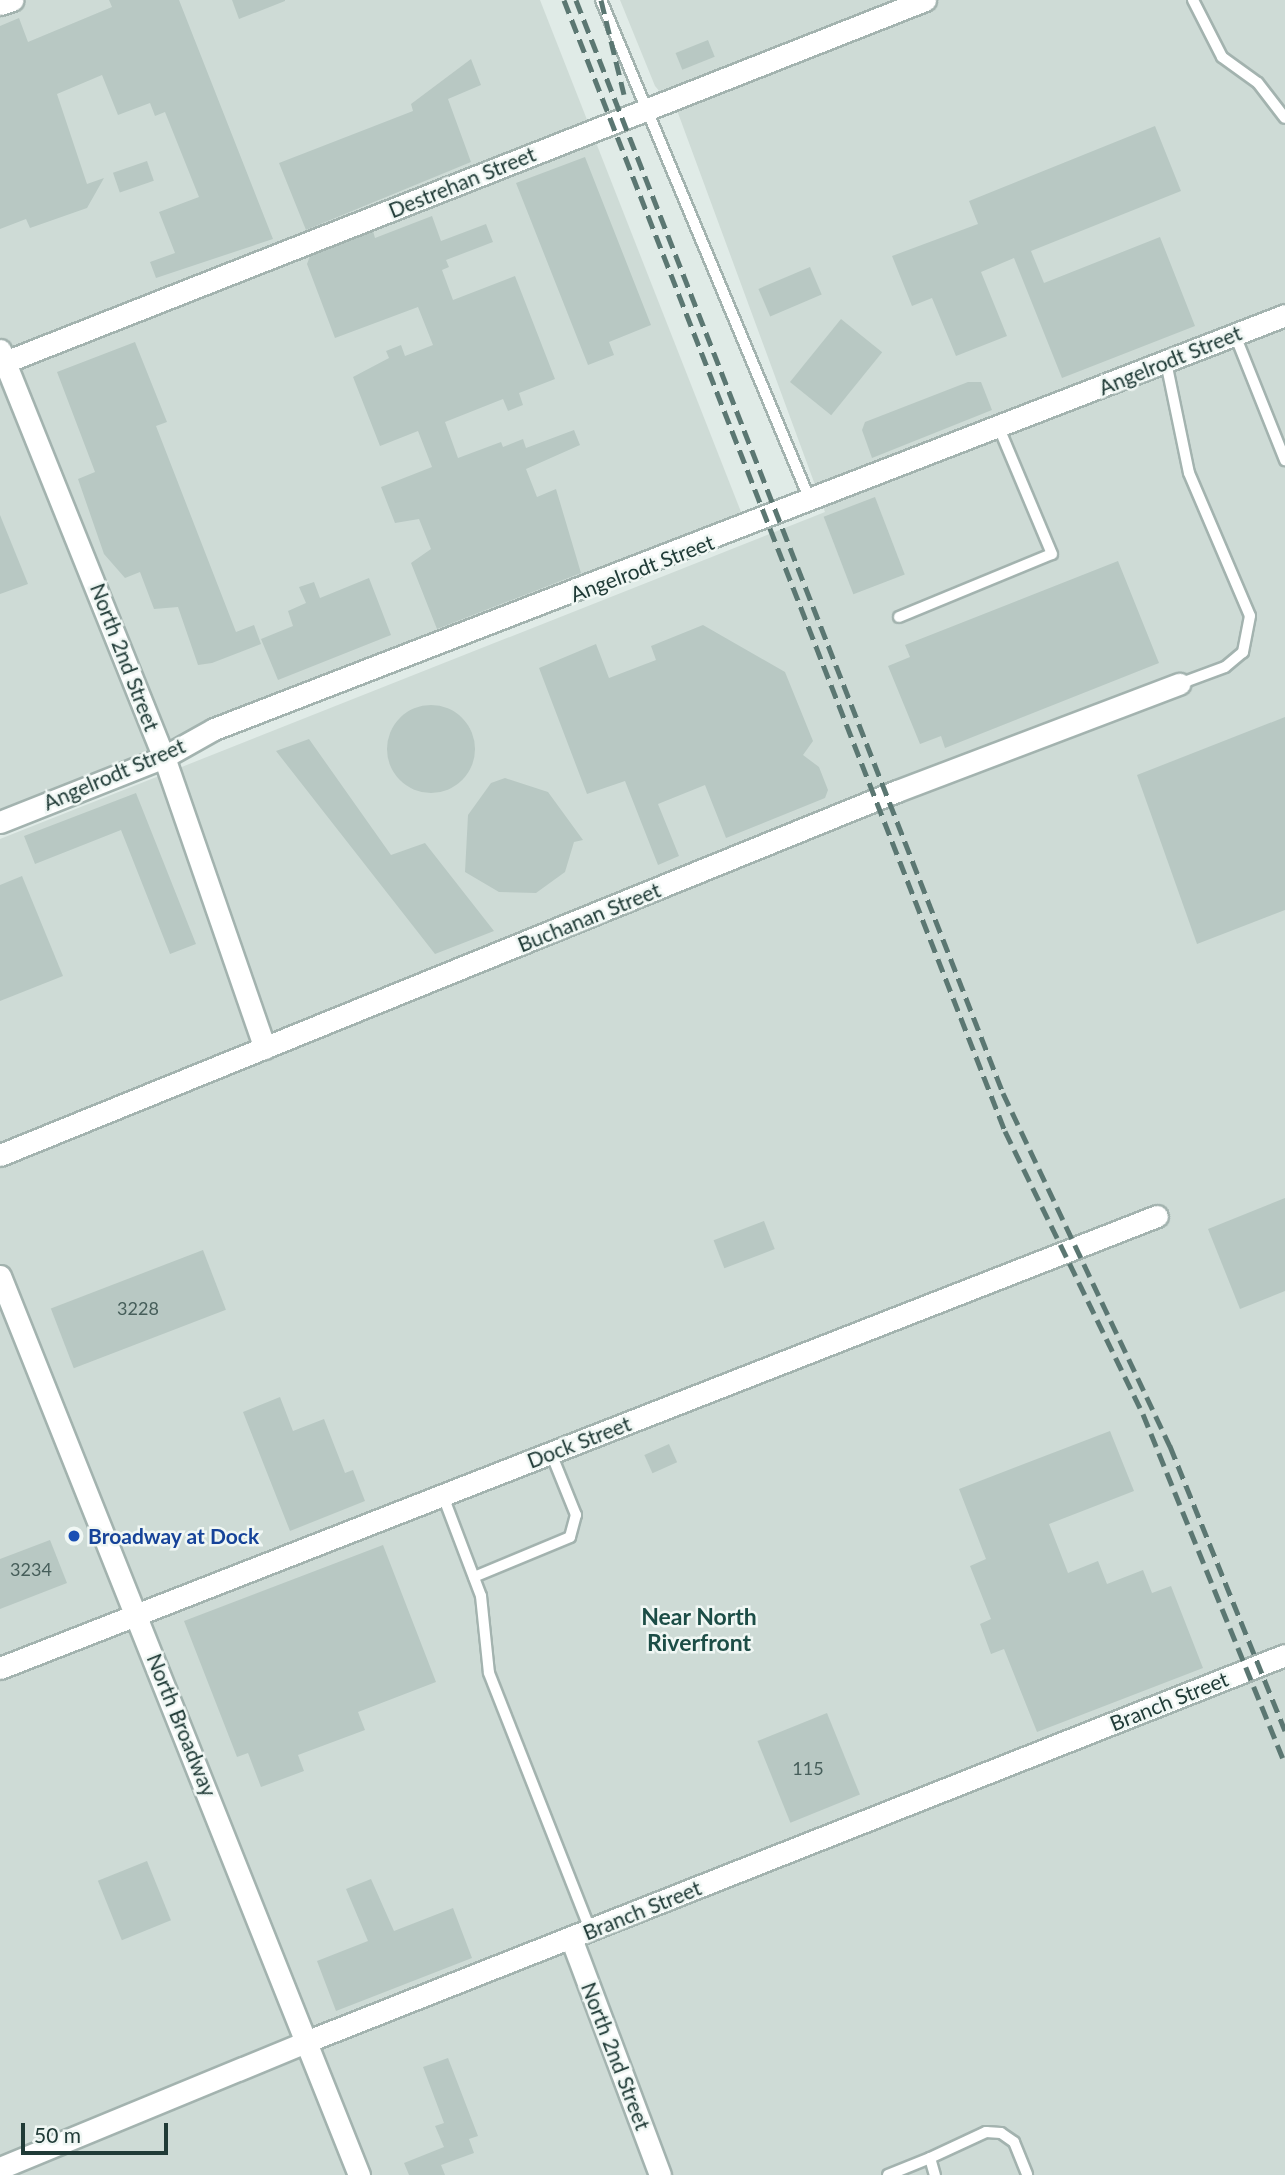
<!DOCTYPE html>
<style>
body{margin:0}
#map{position:relative;width:1285px;height:2175px;overflow:hidden;background:#e0ebe7;font-family:Lato,sans-serif}
div>[style]{position:absolute}
.built>*{inset:0;background:#cedbd6}
.building>*{inset:0;background:#b8c8c3;transform-origin:0 0}
.round{border-radius:50%}
.roads{filter:drop-shadow(2px 0 #a3b3af) drop-shadow(-2px 0 #a3b3af) drop-shadow(0 2px #a3b3af) drop-shadow(0 -2px #a3b3af)}
.service>*{height:10px;margin:-5px;padding:0 5px;transform-origin:5px;border-radius:5px;background:#fff}
.minor>*{height:21px;margin:-10.5px;padding:0 10.5px;transform-origin:10.5px;border-radius:10.5px;background:#fff}
.tertiary>*{height:21px;margin:-10.5px;padding:0 10.5px;transform-origin:10.5px;border-radius:10.5px;background:#fff}
.secondary>*{height:21px;margin:-10.5px;padding:0 10.5px;transform-origin:10.5px;border-radius:10.5px;background:#fff}
.rail>*{height:5px;margin-top:-2.5px;transform-origin:0;background:repeating-linear-gradient(90deg,#5b7772 0 14px,transparent 0 21px)}
.dots>*{width:19px;height:19px;translate:-50% -50%;box-sizing:border-box;border:4px solid #f0f7f4;border-radius:50%}
span{translate:-50% -50%;white-space:nowrap;text-align:center;line-height:1.15;-webkit-text-stroke:5px #f0f7f4;paint-order:stroke}
.number-label{font-size:18px;color:#465e5a}
.number-label span{-webkit-text-stroke-width:0}
.street-label{font-size:21px;color:#203b37}
.transit-label{font-size:21px;color:#164399;font-weight:700}
.left{translate:0 -50%;text-align:left}
.neighbourhood-label{font-size:23px;color:#1c4d46;font-weight:700}
.scale{position:absolute;left:21px;top:2123px;width:147px;height:32px;box-sizing:border-box;border:4px solid #203b37;border-top:0;padding-left:9px;font-size:21px;line-height:24px;white-space:nowrap;color:#203b37;-webkit-text-stroke:5px #f0f7f4;paint-order:stroke}
</style>
<div id="map">
<div class="built">
<i style="clip-path:polygon(0 0,540px 0,743px 517px,0 815px)"></i>
<i style="clip-path:polygon(620px 0,1285px 0,1285px 2175px,0 2175px,0 839px,825px 512px,678px 113px,655px 86px)"></i>
</div>
<div class="building">
<i style="clip-path:polygon(109px 0,179px 0,273px 239px,156px 278px,150px 262px,175px 253px,159px 212px,199px 197px,165px 112px,155px 116px,150px 103px,118px 115px,102px 75px,57px 94px,87px 184px,104px 178px,87px 208px,30px 228px,26px 219px,0 229px,0 26px,19px 18px,28px 42px,112px 7px)"></i>
<i style="clip-path:polygon(232px 0,285px 0,285px 1px,239px 19px)"></i>
<i style="left:708px;top:40px;width:18px;height:35px;rotate:68deg"></i>
<i style="clip-path:polygon(471px 59px,481px 85px,448px 99px,471px 162px,306px 230px,279px 163px,413px 111px,411px 104px)"></i>
<i style="clip-path:polygon(1155px 126px,1181px 191px,1031px 251px,1044px 283px,1160px 237px,1195px 326px,1062px 378px,1014px 258px,981px 272px,1007px 336px,956px 356px,932px 298px,912px 306px,892px 256px,978px 224px,969px 201px)"></i>
<i style="clip-path:polygon(585px 157px,651px 325px,609px 342px,614px 355px,588px 365px,516px 183px)"></i>
<i style="left:147px;top:161px;width:21px;height:36px;rotate:71deg"></i>
<i style="clip-path:polygon(432px 216px,441px 241px,486px 224px,493px 242px,446px 260px,449px 267px,442px 270px,453px 300px,515px 276px,555px 379px,519px 393px,523px 405px,508px 411px,503px 399px,445px 422px,458px 458px,501px 442px,503px 447px,523px 439px,526px 448px,574px 430px,580px 445px,526px 469px,537px 497px,556px 489px,581px 573px,437px 629px,411px 563px,431px 549px,419px 519px,395px 523px,381px 487px,432px 467px,418px 431px,380px 446px,353px 377px,389px 358px,386px 351px,401px 345px,405px 356px,433px 345px,418px 307px,335px 338px,307px 264px,310px 256px,373px 231px,375px 238px)"></i>
<i style="left:810px;top:267px;width:30px;height:56px;rotate:67deg"></i>
<i style="left:841px;top:319px;width:53px;height:81px;rotate:39deg"></i>
<i style="clip-path:polygon(135px 342px,167px 422px,156px 426px,236px 632px,254px 625px,261px 644px,212px 663px,198px 665px,178px 607px,154px 609px,140px 572px,125px 578px,104px 554px,78px 479px,95px 472px,57px 372px)"></i>
<i style="clip-path:polygon(968px 382px,981px 382px,992px 410px,872px 458px,862px 430px,865px 422px)"></i>
<i style="left:875px;top:497px;width:83px;height:55px;rotate:69deg"></i>
<i style="clip-path:polygon(0 515px,28px 584px,0 594px)"></i>
<i style="clip-path:polygon(1118px 561px,1159px 663px,945px 748px,941px 736px,920px 744px,888px 666px,910px 657px,905px 645px)"></i>
<i style="clip-path:polygon(369px 578px,391px 635px,278px 680px,261px 639px,293px 626px,288px 611px,306px 603px,299px 587px,314px 582px,320px 598px)"></i>
<i style="clip-path:polygon(703px 625px,785px 672px,813px 741px,803px 755px,819px 767px,828px 790px,825px 798px,726px 838px,705px 785px,658px 804px,679px 856px,658px 865px,625px 781px,587px 794px,539px 668px,596px 644px,609px 678px,656px 660px,651px 646px)"></i>
<i class="round" style="left:387px;top:705px;width:88px;height:88px"></i>
<i style="clip-path:polygon(1285px 717px,1285px 910px,1197px 944px,1137px 775px)"></i>
<i style="clip-path:polygon(309px 739px,391px 855px,425px 843px,494px 931px,435px 954px,276px 751px)"></i>
<i style="clip-path:polygon(505px 778px,548px 792px,583px 840px,574px 842px,565px 872px,536px 893px,499px 892px,465px 872px,468px 815px,491px 783px)"></i>
<i style="clip-path:polygon(136px 793px,196px 944px,170px 954px,121px 830px,35px 864px,24px 836px)"></i>
<i style="clip-path:polygon(22px 876px,63px 976px,0 1001px,0 885px)"></i>
<i style="clip-path:polygon(1285px 1198px,1285px 1291px,1240px 1309px,1208px 1229px)"></i>
<i style="left:764px;top:1221px;width:30px;height:54px;rotate:69deg"></i>
<i style="left:203px;top:1250px;width:64px;height:163px;rotate:69deg"></i>
<i style="clip-path:polygon(280px 1397px,293px 1431px,324px 1419px,345px 1473px,353px 1470px,365px 1501px,290px 1531px,243px 1412px)"></i>
<i style="clip-path:polygon(1110px 1431px,1134px 1491px,1049px 1524px,1068px 1573px,1098px 1561px,1107px 1584px,1143px 1570px,1152px 1593px,1171px 1586px,1203px 1668px,1037px 1732px,1004px 1649px,991px 1654px,980px 1624px,991px 1619px,970px 1566px,986px 1559px,959px 1489px)"></i>
<i style="left:669px;top:1444px;width:20px;height:27px;rotate:66deg"></i>
<i style="clip-path:polygon(50px 1540px,67px 1583px,0 1609px,0 1559px)"></i>
<i style="clip-path:polygon(383px 1545px,436px 1682px,358px 1712px,365px 1730px,298px 1755px,304px 1771px,261px 1787px,248px 1753px,237px 1757px,184px 1621px)"></i>
<i style="left:827px;top:1713px;width:88px;height:75px;rotate:68deg"></i>
<i style="left:147px;top:1861px;width:64px;height:53px;rotate:68deg"></i>
<i style="clip-path:polygon(371px 1879px,394px 1931px,453px 1908px,472px 1958px,336px 2011px,317px 1961px,368px 1941px,346px 1889px)"></i>
<i style="clip-path:polygon(448px 2058px,478px 2136px,469px 2139px,474px 2153px,441px 2165px,445px 2175px,409px 2175px,404px 2163px,444px 2147px,435px 2126px,444px 2123px,423px 2067px)"></i>
</div>
<div class="roads">
<div class="service">
<i style="left:601px;top:0;width:542px;rotate:67.32deg"></i>
<i style="left:1193px;top:0;width:64px;rotate:63deg"></i>
<i style="left:1222px;top:57px;width:44px;rotate:35.8deg"></i>
<i style="left:1258px;top:83px;width:44px;rotate:52.4deg"></i>
<i style="left:1235px;top:335px;width:135px;rotate:68.2deg"></i>
<i style="left:1166px;top:362px;width:113px;rotate:78.3deg"></i>
<i style="left:1189px;top:473px;width:155px;rotate:66.9deg"></i>
<i style="left:1250px;top:616px;width:37px;rotate:101deg"></i>
<i style="left:1243px;top:652px;width:23px;rotate:140deg"></i>
<i style="left:1225px;top:667px;width:49px;rotate:159.7deg"></i>
<i style="left:899px;top:617px;width:165px;rotate:-22.4deg"></i>
<i style="left:1052px;top:554px;width:137px;rotate:-112.8deg"></i>
<i style="left:443px;top:1496px;width:107px;rotate:69.2deg"></i>
<i style="left:481px;top:1596px;width:77px;rotate:84.1deg"></i>
<i style="left:489px;top:1673px;width:276px;rotate:68.5deg"></i>
<i style="left:474px;top:1577px;width:104px;rotate:-22.6deg"></i>
<i style="left:570px;top:1537px;width:23px;rotate:-75deg"></i>
<i style="left:576px;top:1515px;width:67px;rotate:-112deg"></i>
<i style="left:930px;top:2158px;width:62px;rotate:-24.9deg"></i>
<i style="left:986px;top:2132px;width:15px;rotate:4deg"></i>
<i style="left:1001px;top:2133px;width:16px;rotate:35deg"></i>
<i style="left:1014px;top:2142px;width:35px;rotate:68deg"></i>
<i style="left:888px;top:2175px;width:45px;rotate:-22deg"></i>
<i style="left:930px;top:2158px;width:18px;rotate:74deg"></i>
</div>
<div class="minor">
<i style="left:0;top:4px;width:13px;rotate:-18deg"></i>
<i style="left:0;top:350px;width:439px;rotate:68.1deg"></i>
<i style="left:164px;top:757px;width:308px;rotate:70.9deg"></i>
<i style="left:0;top:364px;width:994px;rotate:-21.48deg"></i>
<i style="left:0;top:822px;width:176px;rotate:-21.6deg"></i>
<i style="left:164px;top:757px;width:57px;rotate:-29.2deg"></i>
<i style="left:214px;top:729px;width:1148px;rotate:-21.13deg"></i>
<i style="left:0;top:1155px;width:968px;rotate:-22.09deg"></i>
<i style="left:897px;top:791px;width:302px;rotate:-20.8deg"></i>
<i style="left:0;top:1668px;width:1242px;rotate:-21.34deg"></i>
<i style="left:571px;top:1938px;width:253px;rotate:69.4deg"></i>
<i style="left:308px;top:2041px;width:1050px;rotate:-21.56deg"></i>
</div>
<div class="tertiary">
<i style="left:0;top:2168px;width:333px;rotate:-22.4deg"></i>
</div>
<div class="secondary">
<i style="left:0;top:1276px;width:968px;rotate:68.23deg"></i>
</div>
</div>
<div class="rail">
<i style="left:564px;top:0;width:1214px;rotate:68.7deg"></i>
<i style="left:1005px;top:1131px;width:315px;rotate:64deg"></i>
<i style="left:1143px;top:1414px;width:377px;rotate:67.9deg"></i>
<i style="left:576px;top:0;width:1173px;rotate:68.66deg"></i>
<i style="left:1003px;top:1093px;width:391px;rotate:64.7deg"></i>
<i style="left:1170px;top:1446px;width:307px;rotate:68deg"></i>
<i style="left:601px;top:0;width:97px;rotate:76.3deg"></i>
</div>
<div class="dots">
<i style="left:74px;top:1536px;background:#1a4fb4"></i>
</div>
<div class="number-label">
<span style="left:138px;top:1308px">3228</span>
<span style="left:31px;top:1569px">3234</span>
<span style="left:808px;top:1768px">115</span>
</div>
<div class="street-label">
<span style="left:462px;top:182px;rotate:-22deg">Destrehan Street</span>
<span style="left:1170px;top:360px;rotate:-22deg">Angelrodt Street</span>
<span style="left:642px;top:568px;rotate:-21deg">Angelrodt Street</span>
<span style="left:125px;top:657px;rotate:69deg">North 2nd Street</span>
<span style="left:114px;top:774px;rotate:-23deg">Angelrodt Street</span>
<span style="left:589px;top:917px;rotate:-22deg">Buchanan Street</span>
<span style="left:579px;top:1442px;rotate:-21deg">Dock Street</span>
<span style="left:1169px;top:1701px;rotate:-22deg">Branch Street</span>
<span style="left:182px;top:1725px;rotate:68deg">North Broadway</span>
<span style="left:642px;top:1910px;rotate:-22deg">Branch Street</span>
<span style="left:616px;top:2056px;rotate:69deg">North 2nd Street</span>
</div>
<div class="transit-label">
<span class="left" style="left:88px;top:1536px">Broadway at Dock</span>
</div>
<div class="neighbourhood-label">
<span style="left:699px;top:1629px">Near North<br>Riverfront</span>
</div>
<div class="scale">50 m</div>
</div>
